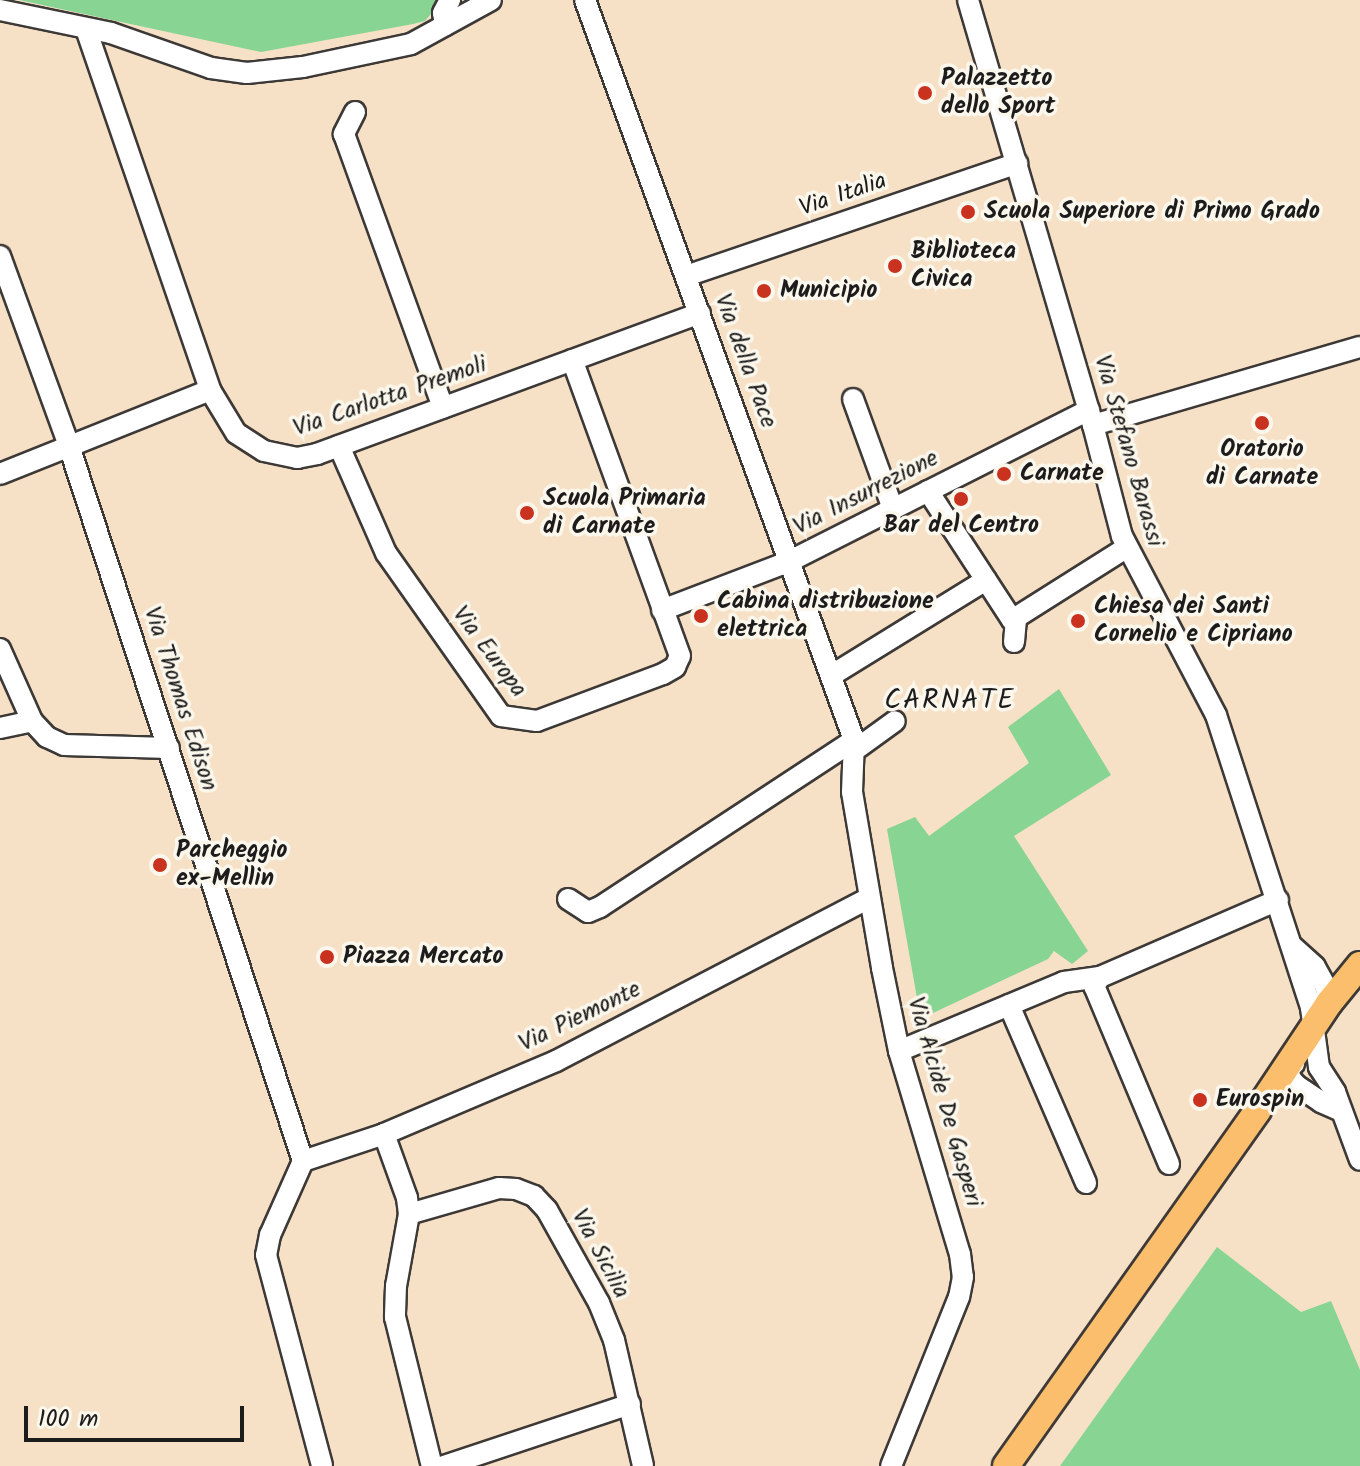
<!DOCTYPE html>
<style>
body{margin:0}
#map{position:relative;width:1360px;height:1466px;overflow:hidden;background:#f6e0c6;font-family:Kalam,sans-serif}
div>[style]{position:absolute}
.green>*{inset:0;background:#87d493}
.roads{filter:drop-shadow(2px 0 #3d3936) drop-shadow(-2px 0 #3d3936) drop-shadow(0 2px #3d3936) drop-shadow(0 -2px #3d3936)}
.minor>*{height:20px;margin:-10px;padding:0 10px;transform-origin:10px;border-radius:10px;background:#fff}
.major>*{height:26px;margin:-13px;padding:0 13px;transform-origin:13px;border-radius:13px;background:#fabe6d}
.dots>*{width:22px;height:22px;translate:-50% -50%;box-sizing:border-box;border:4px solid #fbf7ec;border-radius:50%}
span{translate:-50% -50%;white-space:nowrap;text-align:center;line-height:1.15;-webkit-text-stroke:7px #fbf7ec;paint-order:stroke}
.poi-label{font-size:24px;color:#1c1c1c;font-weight:700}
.left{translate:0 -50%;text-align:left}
.street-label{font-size:24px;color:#1c1c1c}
.quarter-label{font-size:28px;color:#1c1c1c;letter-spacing:2px}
.scale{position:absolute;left:24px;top:1406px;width:220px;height:36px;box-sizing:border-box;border:4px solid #1c1c1c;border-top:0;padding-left:10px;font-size:24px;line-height:28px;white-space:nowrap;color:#1c1c1c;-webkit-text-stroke:6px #fbf7ec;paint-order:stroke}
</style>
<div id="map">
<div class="green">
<i style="clip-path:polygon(19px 0,443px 0,425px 21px,413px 24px,261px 52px)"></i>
<i style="clip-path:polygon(1059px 689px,1111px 775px,1014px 836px,1088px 951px,1072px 964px,1054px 951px,1048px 959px,933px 1013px,919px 1009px,887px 829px,915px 817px,929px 836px,1029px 763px,1008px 727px)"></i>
<i style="clip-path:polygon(1217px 1247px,1301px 1312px,1331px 1301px,1360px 1370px,1360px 1466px,1060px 1466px)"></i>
</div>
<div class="roads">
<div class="minor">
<i style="left:585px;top:0;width:787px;rotate:70.02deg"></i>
<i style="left:854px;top:740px;width:52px;rotate:92.2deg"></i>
<i style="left:852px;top:792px;width:179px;rotate:80.3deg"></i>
<i style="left:882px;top:968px;width:85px;rotate:78.4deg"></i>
<i style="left:899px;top:1051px;width:212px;rotate:73.3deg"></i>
<i style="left:960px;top:1254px;width:23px;rotate:83deg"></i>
<i style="left:963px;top:1277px;width:20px;rotate:101deg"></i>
<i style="left:959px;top:1297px;width:182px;rotate:111.9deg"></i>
<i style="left:968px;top:0;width:443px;rotate:73.6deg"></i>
<i style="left:1093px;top:425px;width:115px;rotate:75.4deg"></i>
<i style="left:1122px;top:536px;width:202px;rotate:62.3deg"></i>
<i style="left:1216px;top:715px;width:308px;rotate:72deg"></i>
<i style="left:1311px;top:1008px;width:60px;rotate:82.3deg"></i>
<i style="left:1319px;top:1067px;width:30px;rotate:57deg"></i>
<i style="left:1335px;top:1092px;width:72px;rotate:69.8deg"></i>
<i style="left:0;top:10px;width:113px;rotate:11.7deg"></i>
<i style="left:111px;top:33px;width:106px;rotate:19.3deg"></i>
<i style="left:211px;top:68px;width:36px;rotate:8deg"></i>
<i style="left:247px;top:73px;width:56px;rotate:-6.1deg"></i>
<i style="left:303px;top:67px;width:110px;rotate:-12deg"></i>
<i style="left:411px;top:44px;width:91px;rotate:-28.8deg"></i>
<i style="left:445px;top:25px;width:12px;rotate:-99deg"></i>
<i style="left:443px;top:13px;width:15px;rotate:-62deg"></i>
<i style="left:86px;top:29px;width:382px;rotate:71deg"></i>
<i style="left:210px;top:390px;width:50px;rotate:58.8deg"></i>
<i style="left:236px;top:433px;width:33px;rotate:33deg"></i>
<i style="left:264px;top:451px;width:34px;rotate:12deg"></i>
<i style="left:297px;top:458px;width:20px;rotate:-11deg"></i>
<i style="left:317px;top:454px;width:408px;rotate:-20.2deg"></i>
<i style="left:355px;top:112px;width:25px;rotate:117deg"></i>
<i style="left:344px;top:134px;width:291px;rotate:70.1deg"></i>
<i style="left:0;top:256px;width:202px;rotate:70deg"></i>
<i style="left:69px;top:446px;width:752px;rotate:71.88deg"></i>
<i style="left:686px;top:276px;width:350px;rotate:-18.8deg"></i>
<i style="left:853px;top:399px;width:117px;rotate:70deg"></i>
<i style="left:1093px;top:425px;width:278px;rotate:-16.3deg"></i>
<i style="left:339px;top:446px;width:117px;rotate:66.3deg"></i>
<i style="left:386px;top:553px;width:199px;rotate:54.8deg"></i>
<i style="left:501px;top:716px;width:36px;rotate:8deg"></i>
<i style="left:537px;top:721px;width:134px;rotate:-20.5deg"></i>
<i style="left:663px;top:674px;width:14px;rotate:-30deg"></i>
<i style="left:675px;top:667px;width:12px;rotate:-66deg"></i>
<i style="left:680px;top:656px;width:315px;rotate:-110deg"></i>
<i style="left:0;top:474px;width:226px;rotate:-21.8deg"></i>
<i style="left:928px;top:491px;width:154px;rotate:56.9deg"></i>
<i style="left:1012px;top:620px;width:135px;rotate:-32.3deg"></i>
<i style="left:662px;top:610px;width:137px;rotate:-20.9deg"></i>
<i style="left:790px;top:561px;width:335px;rotate:-26.8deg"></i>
<i style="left:1014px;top:642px;width:23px;rotate:-85deg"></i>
<i style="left:0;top:649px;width:79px;rotate:66deg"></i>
<i style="left:32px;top:721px;width:22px;rotate:47deg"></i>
<i style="left:47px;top:737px;width:19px;rotate:25deg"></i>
<i style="left:64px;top:745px;width:105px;rotate:1.6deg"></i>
<i style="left:832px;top:675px;width:181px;rotate:-31.7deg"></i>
<i style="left:0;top:728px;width:33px;rotate:-12deg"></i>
<i style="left:855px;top:750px;width:49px;rotate:-35.9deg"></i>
<i style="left:568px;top:899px;width:24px;rotate:33deg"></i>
<i style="left:588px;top:912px;width:13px;rotate:-23deg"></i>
<i style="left:600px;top:907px;width:304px;rotate:-33.3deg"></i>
<i style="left:1292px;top:946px;width:31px;rotate:42deg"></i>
<i style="left:1315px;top:967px;width:21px;rotate:61deg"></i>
<i style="left:1325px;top:985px;width:18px;rotate:77deg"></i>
<i style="left:1009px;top:1005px;width:194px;rotate:66.6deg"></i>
<i style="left:899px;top:1051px;width:179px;rotate:-22.7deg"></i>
<i style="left:1064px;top:982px;width:36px;rotate:-8deg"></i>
<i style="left:1294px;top:1064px;width:6px;rotate:-171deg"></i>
<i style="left:1288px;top:1063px;width:15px;rotate:82deg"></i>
<i style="left:1290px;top:1078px;width:9px;rotate:49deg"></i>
<i style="left:1296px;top:1085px;width:30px;rotate:34deg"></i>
<i style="left:1321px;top:1102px;width:20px;rotate:24deg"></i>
<i style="left:384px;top:1134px;width:68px;rotate:70.2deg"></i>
<i style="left:407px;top:1198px;width:16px;rotate:83deg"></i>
<i style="left:409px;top:1214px;width:73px;rotate:100.2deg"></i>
<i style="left:396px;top:1286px;width:31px;rotate:92deg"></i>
<i style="left:395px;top:1317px;width:154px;rotate:76.1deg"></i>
<i style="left:303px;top:1161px;width:85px;rotate:-18.4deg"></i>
<i style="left:384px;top:1134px;width:187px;rotate:-23deg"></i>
<i style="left:556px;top:1061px;width:353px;rotate:-27.5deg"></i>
<i style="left:303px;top:1161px;width:81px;rotate:114deg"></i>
<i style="left:270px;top:1235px;width:20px;rotate:101deg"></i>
<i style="left:266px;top:1255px;width:218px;rotate:75.1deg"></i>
<i style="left:1169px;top:1164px;width:193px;rotate:-112.8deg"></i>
<i style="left:1094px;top:986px;width:11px;rotate:-56deg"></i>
<i style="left:1100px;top:977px;width:194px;rotate:-23.4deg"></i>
<i style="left:409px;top:1214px;width:94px;rotate:-16.1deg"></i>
<i style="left:499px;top:1188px;width:17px;rotate:3deg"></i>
<i style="left:516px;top:1189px;width:19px;rotate:21deg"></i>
<i style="left:534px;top:1196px;width:19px;rotate:47deg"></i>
<i style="left:547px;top:1210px;width:107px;rotate:60.8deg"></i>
<i style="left:599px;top:1303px;width:40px;rotate:68deg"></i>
<i style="left:614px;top:1340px;width:129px;rotate:77deg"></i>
<i style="left:444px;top:1466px;width:196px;rotate:-18.4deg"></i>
</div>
<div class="major">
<i style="left:1006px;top:1466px;width:435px;rotate:-54.7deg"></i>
<i style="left:1257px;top:1111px;width:130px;rotate:-56.3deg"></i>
<i style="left:1329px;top:1003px;width:49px;rotate:-50.8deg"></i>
</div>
</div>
<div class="dots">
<i style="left:925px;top:93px;background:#c8321e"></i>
<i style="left:968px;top:212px;background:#c8321e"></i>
<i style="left:895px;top:266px;background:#c8321e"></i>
<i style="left:764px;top:291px;background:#c8321e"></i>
<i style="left:1262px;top:423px;background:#c8321e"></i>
<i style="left:1004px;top:474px;background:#c8321e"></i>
<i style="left:961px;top:499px;background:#c8321e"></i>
<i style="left:527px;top:513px;background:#c8321e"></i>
<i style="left:701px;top:616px;background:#c8321e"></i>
<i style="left:1078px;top:621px;background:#c8321e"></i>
<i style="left:160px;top:865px;background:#c8321e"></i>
<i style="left:327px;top:957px;background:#c8321e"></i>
<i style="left:1200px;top:1100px;background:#c8321e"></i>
</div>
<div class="poi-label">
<span class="left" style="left:941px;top:93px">Palazzetto<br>dello Sport</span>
<span class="left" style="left:984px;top:212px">Scuola Superiore di Primo Grado</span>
<span class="left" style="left:911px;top:266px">Biblioteca<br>Civica</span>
<span class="left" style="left:780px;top:291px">Municipio</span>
<span style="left:1262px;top:464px">Oratorio<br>di Carnate</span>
<span class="left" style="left:1020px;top:474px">Carnate</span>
<span class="left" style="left:543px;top:513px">Scuola Primaria<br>di Carnate</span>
<span style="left:961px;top:526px">Bar del Centro</span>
<span class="left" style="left:717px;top:616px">Cabina distribuzione<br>elettrica</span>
<span class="left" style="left:1094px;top:621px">Chiesa dei Santi<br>Cornelio e Cipriano</span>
<span class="left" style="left:176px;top:865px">Parcheggio<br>ex-Mellin</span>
<span class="left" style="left:343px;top:957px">Piazza Mercato</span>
<span class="left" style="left:1216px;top:1100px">Eurospin</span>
</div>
<div class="street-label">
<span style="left:843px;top:195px;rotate:-19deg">Via Italia</span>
<span style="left:745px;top:361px;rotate:70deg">Via della Pace</span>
<span style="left:390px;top:397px;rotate:-19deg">Via Carlotta Premoli</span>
<span style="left:1128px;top:451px;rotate:74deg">Via Stefano Barassi</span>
<span style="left:866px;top:493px;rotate:-27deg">Via Insurrezione</span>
<span style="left:489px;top:652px;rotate:53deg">Via Europa</span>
<span style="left:180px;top:699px;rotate:72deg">Via Thomas Edison</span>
<span style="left:580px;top:1017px;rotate:-26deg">Via Piemonte</span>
<span style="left:944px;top:1102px;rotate:74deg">Via Alcide De Gasperi</span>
<span style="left:600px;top:1254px;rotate:62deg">Via Sicilia</span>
</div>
<div class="quarter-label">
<span style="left:950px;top:701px">CARNATE</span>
</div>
<div class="scale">100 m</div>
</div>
